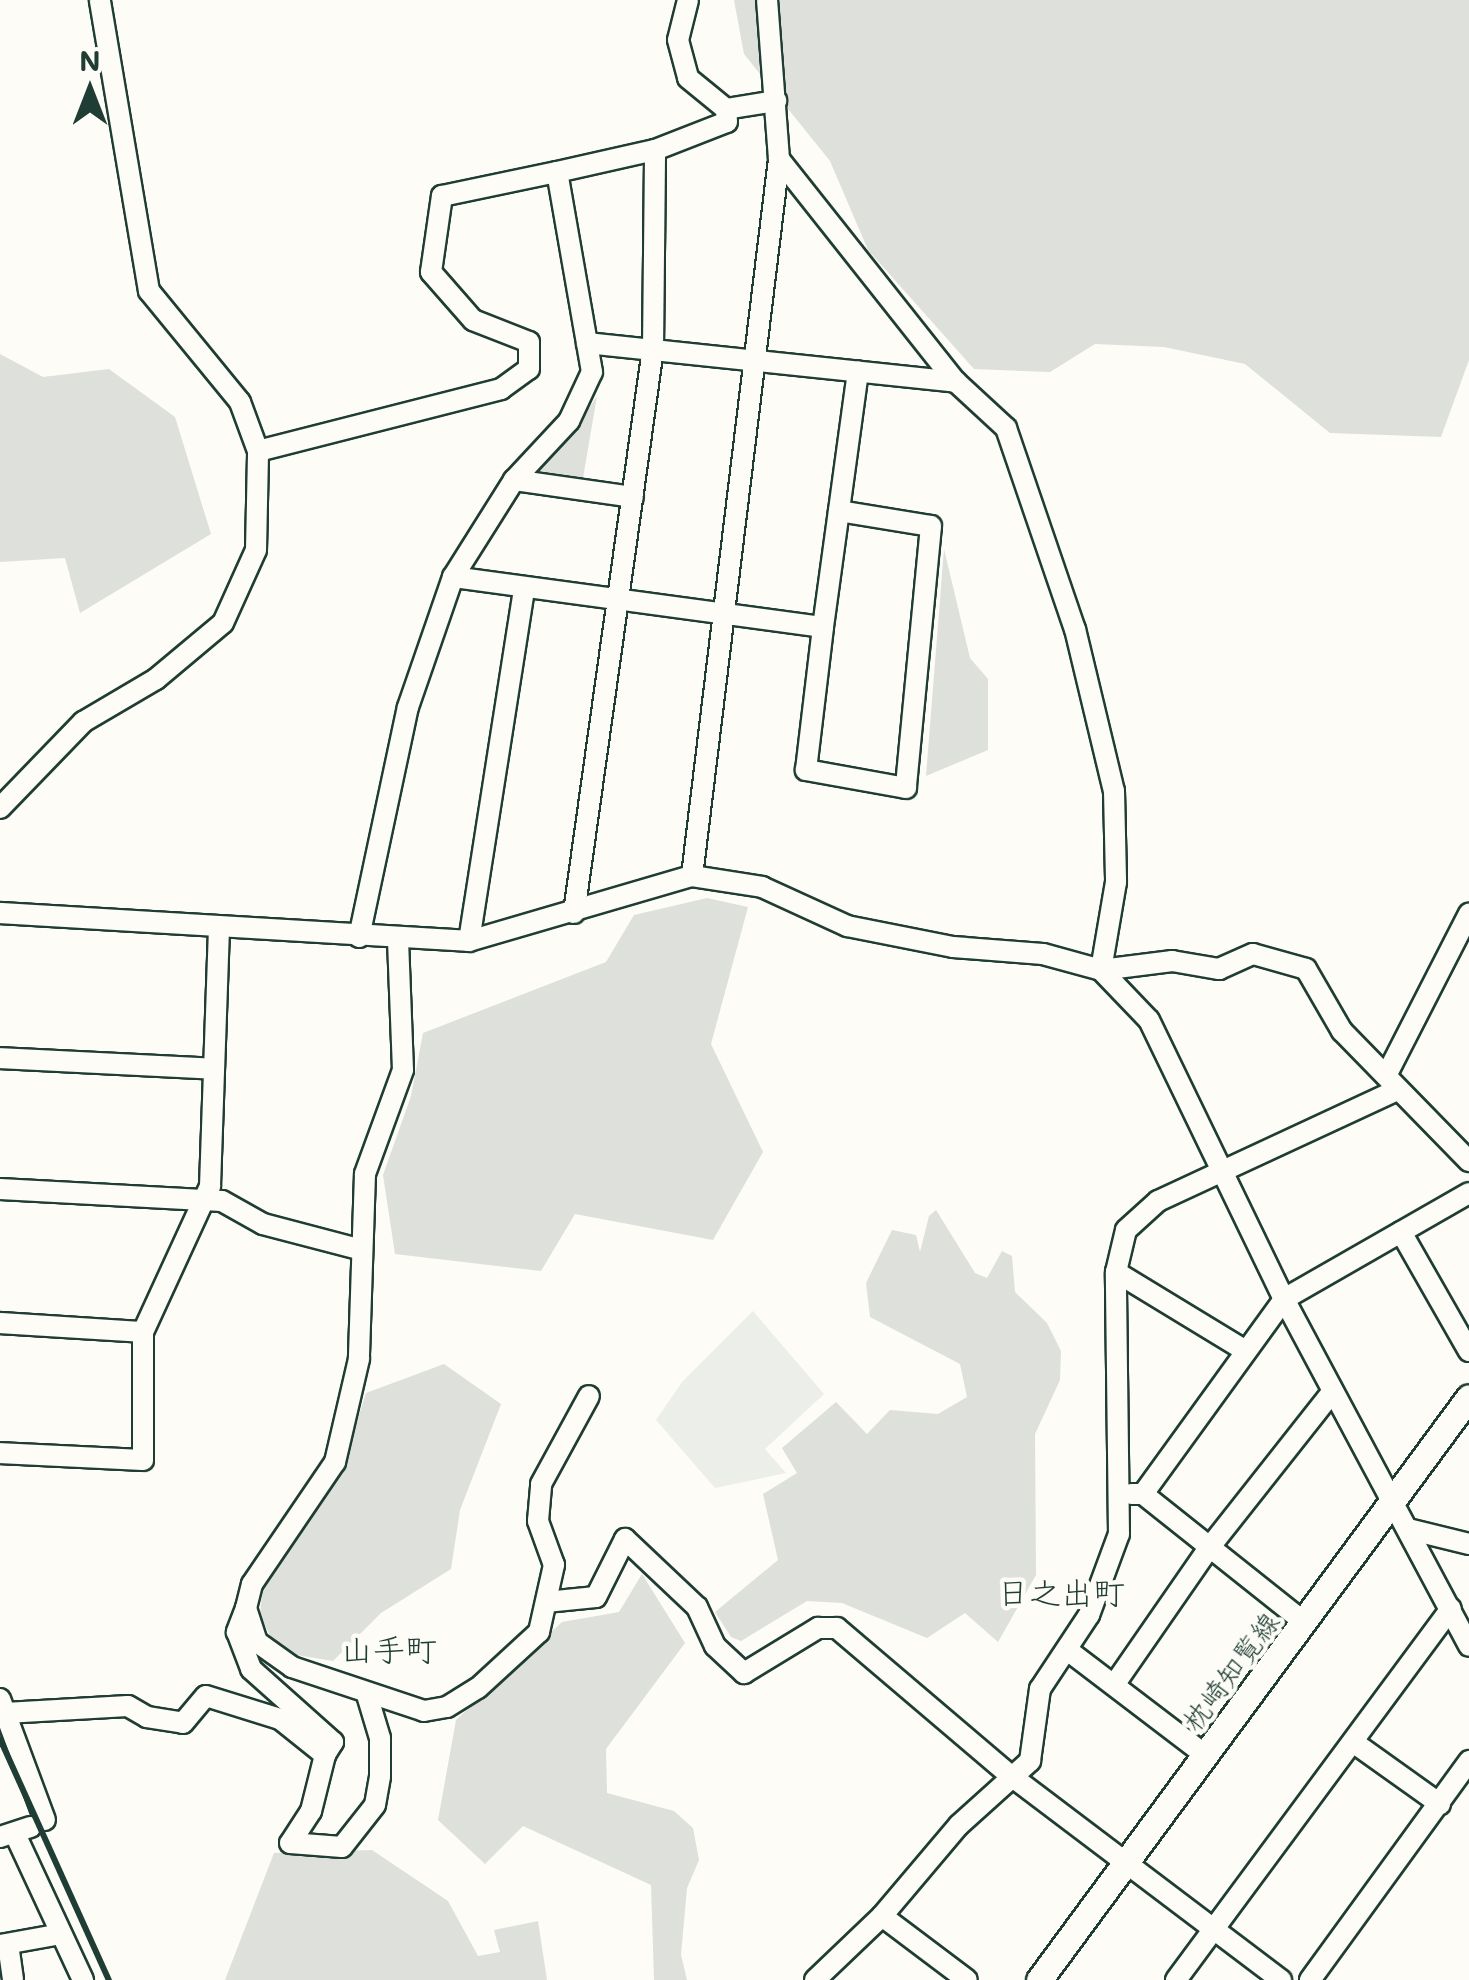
<!DOCTYPE html>
<meta charset="utf-8">
<style>
body{margin:0}
#map{position:relative;width:1469px;height:1980px;overflow:hidden;background:#fdfcf7;font-family:Mali,"Klee One",sans-serif}
div>[style]{position:absolute}
.built>*{inset:0;background:#eceee9}
.green>*{inset:0;background:#dde0db}
.roads{filter:drop-shadow(2px 0 #1f3d34) drop-shadow(-2px 0 #1f3d34) drop-shadow(0 2px #1f3d34) drop-shadow(0 -2px #1f3d34)}
.minor>*{height:20px;margin:-10px;padding:0 10px;transform-origin:10px;border-radius:10px;background:#fdfcf7}
.major>*{height:25px;margin:-12.5px;padding:0 12.5px;transform-origin:12.5px;border-radius:12.5px;background:#fdfcf7}
.rail>*{height:6px;margin:-3px;padding:0 3px;transform-origin:3px;border-radius:3px;background:#1f3d34}
span{translate:-50% -50%;white-space:nowrap;text-align:center;line-height:1.15;-webkit-text-stroke:9px #fdfcf7;paint-order:stroke}
.street-label{font-size:28px;color:#1f3d34}
.quarter-label{font-size:32px;color:#1f3d34}
.north{position:absolute;left:40px;top:40px;width:100px;height:100px;-webkit-text-stroke:8px #fdfcf7;paint-order:stroke;rotate:0deg;font-size:28px;font-weight:700;line-height:40px;text-align:center;color:#1f3d34}
.north::after{content:'';display:block;margin:auto;width:35px;height:45px;background:#1f3d34;clip-path:polygon(50% 0,100% 100%,50% 72%,0 100%)}
</style>
<div id="map">
<div class="built">
<i style="clip-path:polygon(753px 1311px,824px 1394px,765px 1449px,786px 1473px,715px 1488px,656px 1420px,682px 1382px)"></i>
</div>
<div class="green">
<i style="clip-path:polygon(734px 0,1469px 0,1469px 360px,1441px 437px,1330px 433px,1245px 364px,1164px 347px,1095px 344px,1050px 372px,974px 369px,868px 250px,830px 161px,744px 54px)"></i>
<i style="clip-path:polygon(0 354px,43px 377px,109px 369px,175px 417px,211px 534px,80px 613px,65px 558px,0 562px)"></i>
<i style="clip-path:polygon(597px 396px,583px 478px,539px 471px,573px 432px)"></i>
<i style="clip-path:polygon(944px 549px,970px 658px,988px 679px,988px 750px,926px 776px)"></i>
<i style="clip-path:polygon(707px 898px,748px 907px,711px 1044px,763px 1152px,713px 1240px,575px 1214px,541px 1271px,395px 1254px,383px 1175px,411px 1096px,423px 1033px,606px 962px,634px 915px)"></i>
<i style="clip-path:polygon(936px 1210px,975px 1273px,987px 1278px,1002px 1251px,1012px 1256px,1015px 1292px,1047px 1323px,1061px 1351px,1060px 1380px,1035px 1434px,1036px 1575px,998px 1642px,965px 1613px,927px 1638px,842px 1603px,807px 1601px,741px 1641px,731px 1637px,715px 1612px,778px 1560px,763px 1494px,797px 1473px,782px 1448px,836px 1402px,867px 1434px,890px 1410px,938px 1414px,967px 1397px,960px 1364px,870px 1317px,866px 1283px,892px 1230px,916px 1235px,920px 1252px,929px 1216px)"></i>
<i style="clip-path:polygon(444px 1364px,501px 1404px,460px 1510px,451px 1569px,381px 1613px,333px 1661px,278px 1652px,260px 1615px,264px 1569px,340px 1475px,366px 1393px)"></i>
<i style="clip-path:polygon(642px 1574px,685px 1643px,606px 1749px,607px 1793px,674px 1811px,693px 1828px,699px 1860px,687px 1888px,681px 1955px,687px 1980px,654px 1980px,651px 1885px,523px 1826px,485px 1864px,438px 1820px,456px 1720px,562px 1622px,619px 1612px)"></i>
<i style="clip-path:polygon(372px 1850px,448px 1901px,478px 1956px,500px 1952px,494px 1930px,538px 1921px,547px 1980px,225px 1980px,274px 1853px)"></i>
</div>
<div class="roads">
<div class="minor">
<i style="left:688px;top:0;width:41px;rotate:104deg"></i>
<i style="left:678px;top:40px;width:39px;rotate:75deg"></i>
<i style="left:688px;top:78px;width:49px;rotate:39.2deg"></i>
<i style="left:726px;top:109px;width:51px;rotate:-9.1deg"></i>
<i style="left:779px;top:159px;width:285px;rotate:51.6deg"></i>
<i style="left:956px;top:382px;width:68px;rotate:42.6deg"></i>
<i style="left:1006px;top:428px;width:213px;rotate:71.1deg"></i>
<i style="left:1075px;top:629px;width:167px;rotate:76.5deg"></i>
<i style="left:1114px;top:791px;width:91px;rotate:88.7deg"></i>
<i style="left:1116px;top:882px;width:89px;rotate:99.7deg"></i>
<i style="left:1101px;top:970px;width:72px;rotate:-7.2deg"></i>
<i style="left:1172px;top:961px;width:48px;rotate:9.7deg"></i>
<i style="left:1219px;top:969px;width:37px;rotate:-24deg"></i>
<i style="left:1253px;top:954px;width:55px;rotate:15.8deg"></i>
<i style="left:1306px;top:969px;width:72px;rotate:59.9deg"></i>
<i style="left:1342px;top:1031px;width:182px;rotate:45.7deg"></i>
<i style="left:587px;top:343px;width:371px;rotate:6deg"></i>
<i style="left:258px;top:451px;width:251px;rotate:-14.3deg"></i>
<i style="left:501px;top:389px;width:34px;rotate:-36deg"></i>
<i style="left:529px;top:369px;width:27px;rotate:-90deg"></i>
<i style="left:529px;top:342px;width:60px;rotate:-158.6deg"></i>
<i style="left:473px;top:320px;width:64px;rotate:-131.2deg"></i>
<i style="left:431px;top:272px;width:77px;rotate:-81.8deg"></i>
<i style="left:442px;top:196px;width:117px;rotate:-11.8deg"></i>
<i style="left:514px;top:480px;width:120px;rotate:8.1deg"></i>
<i style="left:839px;top:511px;width:93px;rotate:9.3deg"></i>
<i style="left:931px;top:526px;width:263px;rotate:95.5deg"></i>
<i style="left:906px;top:788px;width:102px;rotate:-169.8deg"></i>
<i style="left:806px;top:770px;width:144px;rotate:-83.2deg"></i>
<i style="left:823px;top:627px;width:258px;rotate:-82.2deg"></i>
<i style="left:453px;top:577px;width:373px;rotate:7.7deg"></i>
<i style="left:0;top:808px;width:120px;rotate:-46deg"></i>
<i style="left:83px;top:722px;width:85px;rotate:-30.5deg"></i>
<i style="left:156px;top:679px;width:87px;rotate:-39.9deg"></i>
<i style="left:223px;top:623px;width:80px;rotate:-65.7deg"></i>
<i style="left:256px;top:550px;width:99px;rotate:-88.8deg"></i>
<i style="left:258px;top:451px;width:52px;rotate:-110.2deg"></i>
<i style="left:240px;top:402px;width:144px;rotate:-129.3deg"></i>
<i style="left:149px;top:291px;width:295px;rotate:-99.6deg"></i>
<i style="left:692px;top:876px;width:722px;rotate:-83.08deg"></i>
<i style="left:779px;top:159px;width:159px;rotate:-94.3deg"></i>
<i style="left:0;top:913px;width:470px;rotate:3.4deg"></i>
<i style="left:469px;top:941px;width:232px;rotate:-16.3deg"></i>
<i style="left:692px;top:876px;width:71px;rotate:8.9deg"></i>
<i style="left:762px;top:887px;width:94px;rotate:24.6deg"></i>
<i style="left:847px;top:926px;width:108px;rotate:11.2deg"></i>
<i style="left:953px;top:947px;width:90px;rotate:4.4deg"></i>
<i style="left:1043px;top:954px;width:60px;rotate:15.4deg"></i>
<i style="left:1101px;top:970px;width:69px;rotate:46.2deg"></i>
<i style="left:1149px;top:1020px;width:310px;rotate:64.2deg"></i>
<i style="left:1284px;top:1299px;width:393px;rotate:61.9deg"></i>
<i style="left:574px;top:913px;width:570px;rotate:-82.03deg"></i>
<i style="left:653px;top:349px;width:199px;rotate:-89.4deg"></i>
<i style="left:359px;top:937px;width:235px;rotate:-78deg"></i>
<i style="left:408px;top:707px;width:138px;rotate:-70.9deg"></i>
<i style="left:453px;top:577px;width:115px;rotate:-57.8deg"></i>
<i style="left:514px;top:480px;width:81px;rotate:-47deg"></i>
<i style="left:569px;top:421px;width:54px;rotate:-64.9deg"></i>
<i style="left:592px;top:372px;width:203px;rotate:-99.9deg"></i>
<i style="left:557px;top:172px;width:100px;rotate:-12.7deg"></i>
<i style="left:655px;top:150px;width:77px;rotate:-21.3deg"></i>
<i style="left:727px;top:122px;width:13px;rotate:-94deg"></i>
<i style="left:398px;top:940px;width:130px;rotate:87.8deg"></i>
<i style="left:403px;top:1070px;width:111px;rotate:110.1deg"></i>
<i style="left:365px;top:1174px;width:185px;rotate:91.9deg"></i>
<i style="left:359px;top:1359px;width:106px;rotate:103.1deg"></i>
<i style="left:335px;top:1462px;width:148px;rotate:124.2deg"></i>
<i style="left:252px;top:1584px;width:25px;rotate:104deg"></i>
<i style="left:246px;top:1608px;width:36px;rotate:72deg"></i>
<i style="left:257px;top:1642px;width:43px;rotate:35.5deg"></i>
<i style="left:292px;top:1667px;width:139px;rotate:18.4deg"></i>
<i style="left:424px;top:1711px;width:23px;rotate:-10deg"></i>
<i style="left:447px;top:1707px;width:36px;rotate:-32deg"></i>
<i style="left:478px;top:1688px;width:83px;rotate:-42.6deg"></i>
<i style="left:539px;top:1632px;width:69px;rotate:-77.4deg"></i>
<i style="left:554px;top:1565px;width:47px;rotate:-110deg"></i>
<i style="left:538px;top:1521px;width:37px;rotate:-85deg"></i>
<i style="left:541px;top:1484px;width:100px;rotate:-61.4deg"></i>
<i style="left:469px;top:941px;width:356px;rotate:-81.1deg"></i>
<i style="left:0;top:1058px;width:214px;rotate:2.9deg"></i>
<i style="left:1388px;top:1072px;width:178px;rotate:-62.9deg"></i>
<i style="left:0;top:1189px;width:222px;rotate:3.1deg"></i>
<i style="left:222px;top:1201px;width:47px;rotate:29.3deg"></i>
<i style="left:263px;top:1224px;width:102px;rotate:14.7deg"></i>
<i style="left:1401px;top:1232px;width:137px;rotate:60.3deg"></i>
<i style="left:1116px;top:1272px;width:152px;rotate:31.3deg"></i>
<i style="left:0;top:1323px;width:143px;rotate:3.6deg"></i>
<i style="left:0;top:1453px;width:143px;rotate:2.8deg"></i>
<i style="left:143px;top:1460px;width:128px;rotate:-90deg"></i>
<i style="left:143px;top:1332px;width:161px;rotate:-65.3deg"></i>
<i style="left:210px;top:1186px;width:258px;rotate:-88deg"></i>
<i style="left:1131px;top:1494px;width:12px"></i>
<i style="left:1143px;top:1494px;width:206px;rotate:38.5deg"></i>
<i style="left:1143px;top:1494px;width:241px;rotate:-54.1deg"></i>
<i style="left:1284px;top:1299px;width:213px;rotate:-29.8deg"></i>
<i style="left:1408px;top:1529px;width:63px;rotate:13.8deg"></i>
<i style="left:546px;top:1602px;width:50px;rotate:-5.7deg"></i>
<i style="left:596px;top:1597px;width:65px;rotate:-63.4deg"></i>
<i style="left:625px;top:1539px;width:99px;rotate:43.4deg"></i>
<i style="left:697px;top:1607px;width:43px;rotate:65.2deg"></i>
<i style="left:715px;top:1646px;width:40px;rotate:43deg"></i>
<i style="left:744px;top:1673px;width:87px;rotate:-31.3deg"></i>
<i style="left:818px;top:1628px;width:19px"></i>
<i style="left:837px;top:1628px;width:227px;rotate:40.4deg"></i>
<i style="left:1010px;top:1775px;width:340px;rotate:37.1deg"></i>
<i style="left:246px;top:1608px;width:26px;rotate:111deg"></i>
<i style="left:237px;top:1632px;width:40px;rotate:69deg"></i>
<i style="left:251px;top:1669px;width:110px;rotate:41.7deg"></i>
<i style="left:333px;top:1742px;width:15px;rotate:122deg"></i>
<i style="left:1070px;top:1652px;width:170px;rotate:37.3deg"></i>
<i style="left:1114px;top:1685px;width:167px;rotate:-55.3deg"></i>
<i style="left:1209px;top:1548px;width:199px;rotate:-51.7deg"></i>
<i style="left:0;top:1699px;width:129px;rotate:69.6deg"></i>
<i style="left:5px;top:1713px;width:123px;rotate:-3.3deg"></i>
<i style="left:128px;top:1706px;width:22px;rotate:30deg"></i>
<i style="left:147px;top:1717px;width:36px;rotate:9deg"></i>
<i style="left:183px;top:1723px;width:35px;rotate:-50deg"></i>
<i style="left:206px;top:1696px;width:77px;rotate:17.3deg"></i>
<i style="left:280px;top:1719px;width:58px;rotate:38.7deg"></i>
<i style="left:325px;top:1755px;width:58px;rotate:104deg"></i>
<i style="left:311px;top:1811px;width:38px;rotate:123deg"></i>
<i style="left:290px;top:1843px;width:52px;rotate:4.4deg"></i>
<i style="left:342px;top:1847px;width:53px;rotate:-51.8deg"></i>
<i style="left:375px;top:1805px;width:29px;rotate:-80deg"></i>
<i style="left:380px;top:1776px;width:38px;rotate:-90deg"></i>
<i style="left:380px;top:1738px;width:45px;rotate:-106.8deg"></i>
<i style="left:1353px;top:1742px;width:107px;rotate:35.5deg"></i>
<i style="left:15px;top:1834px;width:161px;rotate:65deg"></i>
<i style="left:0;top:1837px;width:32px;rotate:-18deg"></i>
<i style="left:882px;top:1916px;width:106px;rotate:37deg"></i>
<i style="left:8px;top:1944px;width:36px;rotate:82deg"></i>
<i style="left:0;top:1945px;width:62px;rotate:-10.2deg"></i>
<i style="left:815px;top:1980px;width:93px;rotate:-43.7deg"></i>
<i style="left:882px;top:1916px;width:119px;rotate:-49.8deg"></i>
<i style="left:959px;top:1825px;width:96px;rotate:-42deg"></i>
<i style="left:1030px;top:1761px;width:73px;rotate:-82.1deg"></i>
<i style="left:1040px;top:1689px;width:89px;rotate:-56.5deg"></i>
<i style="left:1089px;top:1615px;width:86px;rotate:-69.7deg"></i>
<i style="left:1119px;top:1534px;width:262px;rotate:-90.7deg"></i>
<i style="left:1116px;top:1272px;width:43px;rotate:-76.6deg"></i>
<i style="left:1126px;top:1230px;width:43px;rotate:-42.2deg"></i>
<i style="left:1158px;top:1201px;width:261px;rotate:-24.9deg"></i>
<i style="left:1176px;top:1980px;width:462px;rotate:-53.5deg"></i>
<i style="left:1310px;top:1980px;width:271px;rotate:-54deg"></i>
</div>
<div class="major">
<i style="left:1039px;top:1980px;width:724px;rotate:-53.59deg"></i>
</div>
</div>
<div class="rail">
<i style="left:0;top:1739px;width:265px;rotate:65.7deg"></i>
</div>
<div class="street-label">
<span style="left:1230px;top:1671px;rotate:-53deg">枕崎知覧線</span>
</div>
<div class="quarter-label">
<span style="left:1061px;top:1591px">日之出町</span>
<span style="left:389px;top:1648px">山手町</span>
</div>
<div class="north">N</div>
</div>
